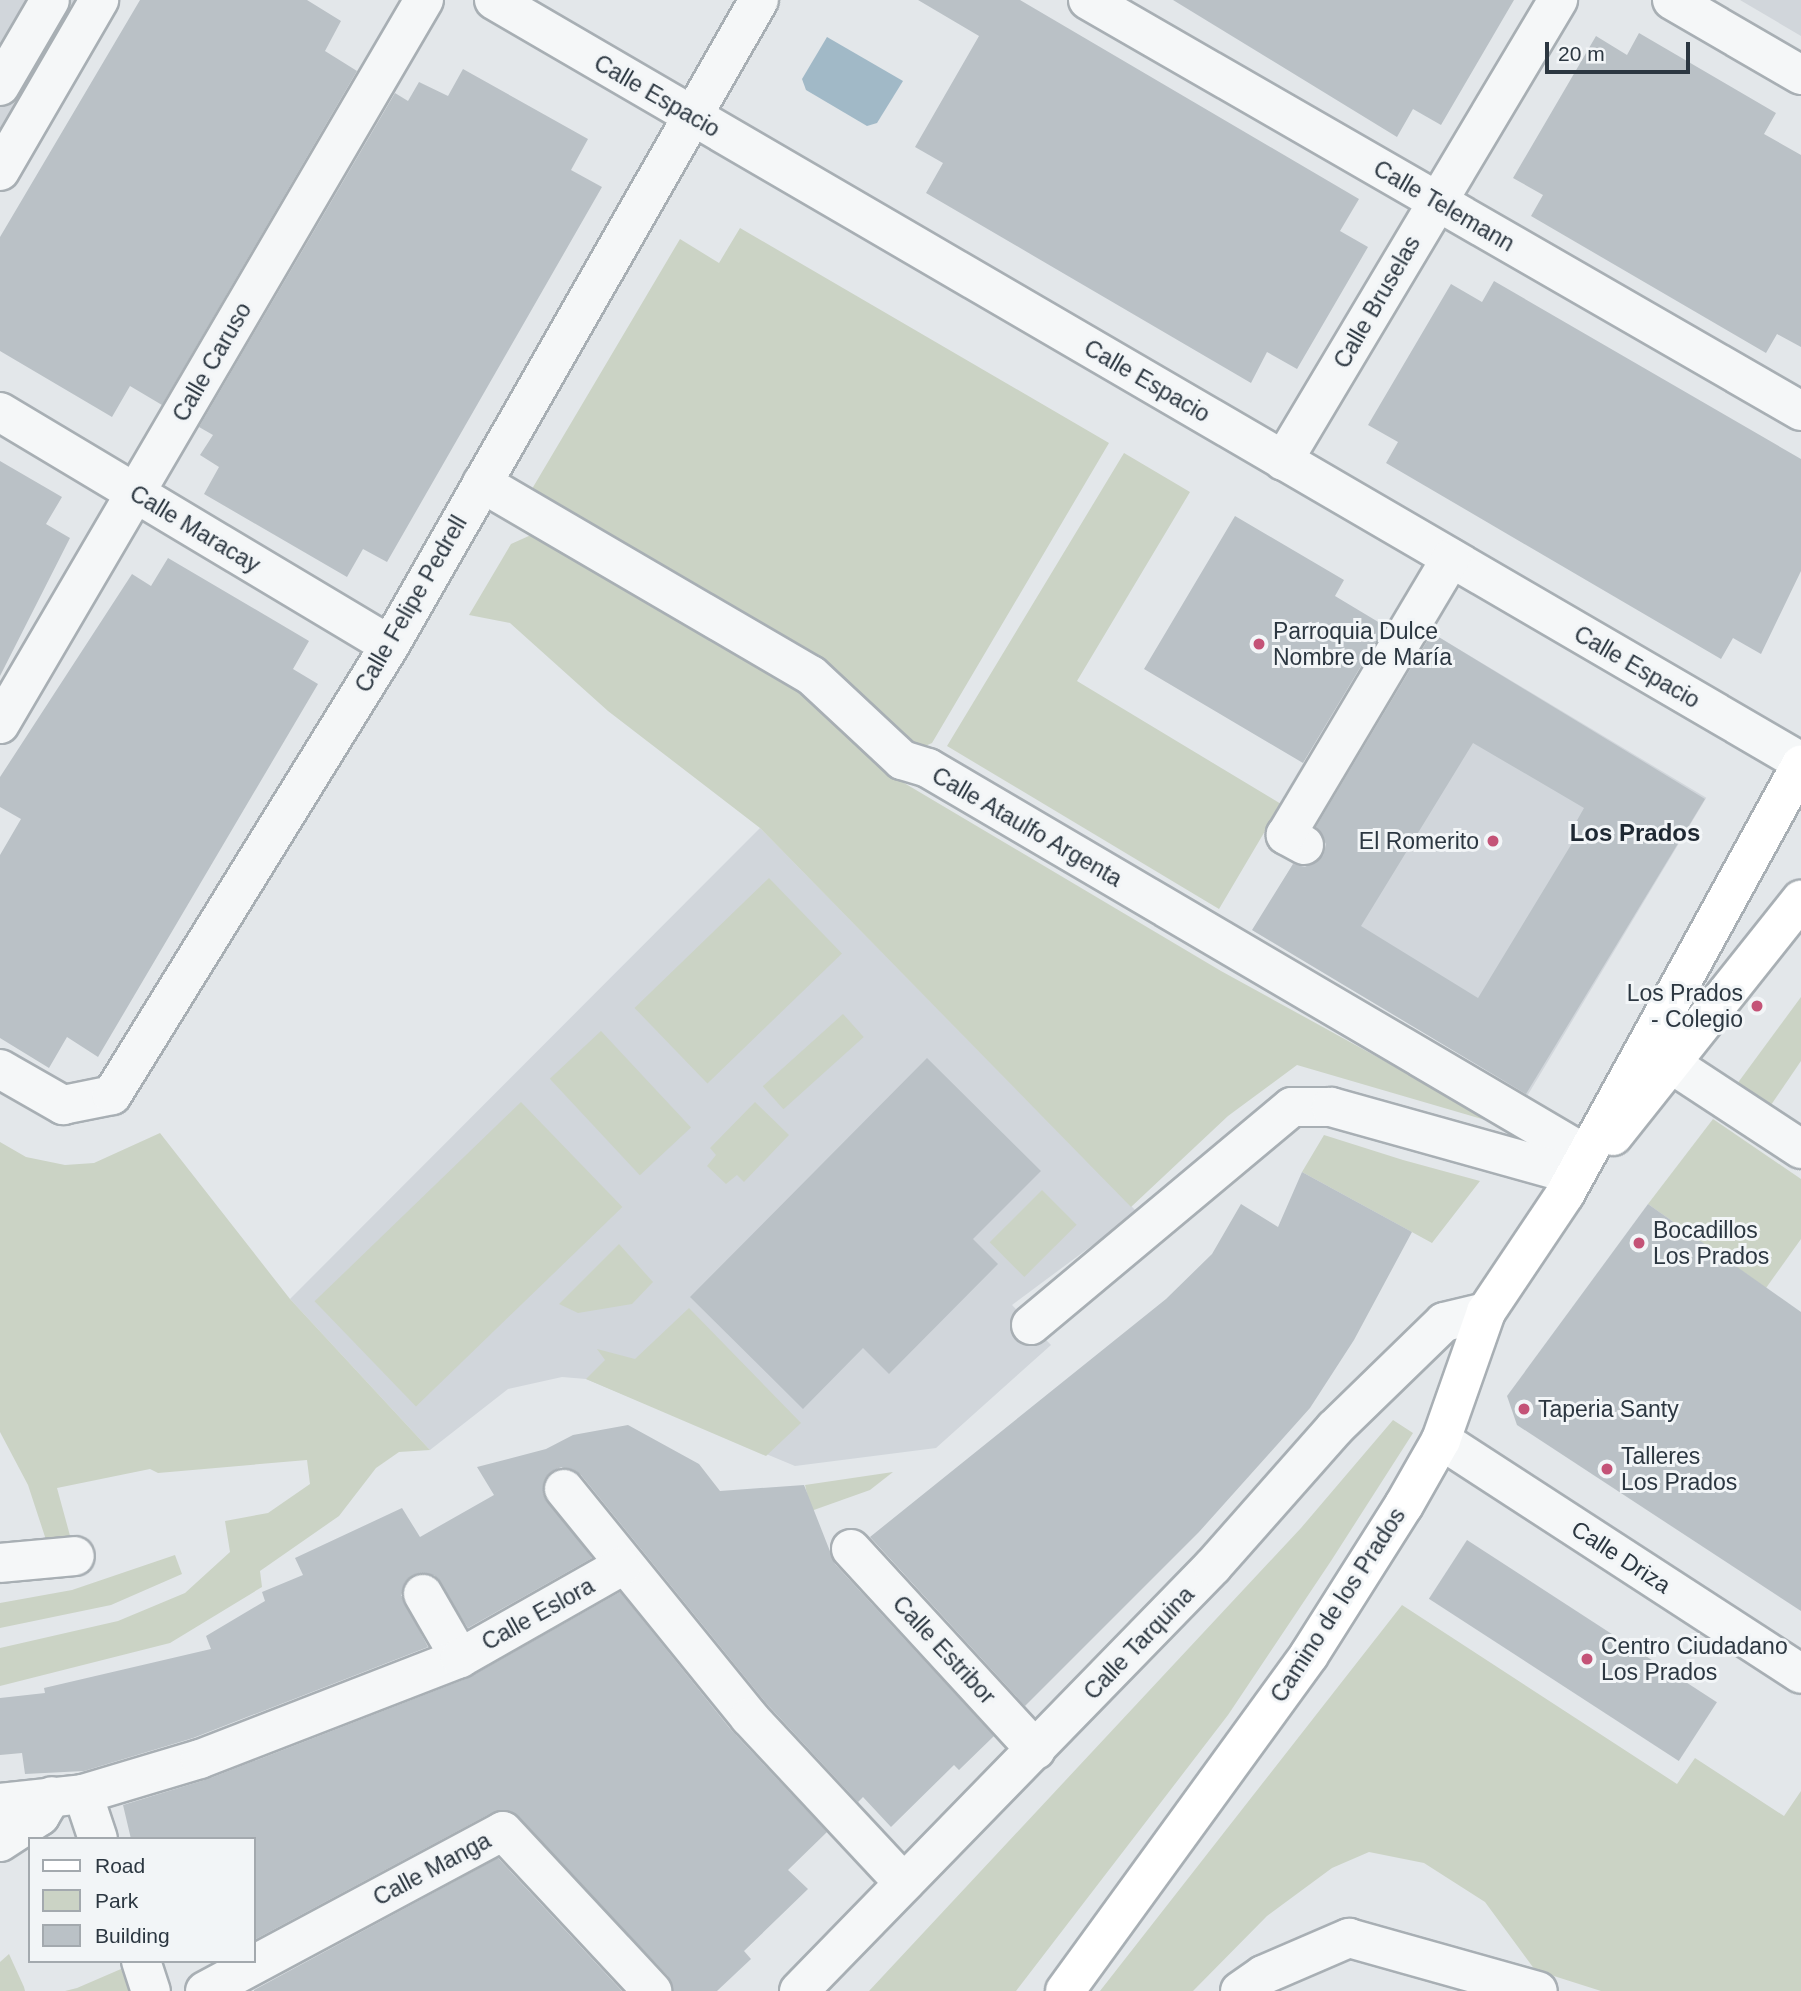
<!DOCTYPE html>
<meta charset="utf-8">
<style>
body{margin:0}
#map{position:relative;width:1801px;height:1991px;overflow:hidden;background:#e3e7ea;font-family:Arial,sans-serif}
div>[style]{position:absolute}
.built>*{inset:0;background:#d1d6db;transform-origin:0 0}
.green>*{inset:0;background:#cbd3c5;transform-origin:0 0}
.water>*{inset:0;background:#a1b9c7}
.building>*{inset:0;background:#bac1c6;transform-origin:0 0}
.roads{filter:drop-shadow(2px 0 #a8afb4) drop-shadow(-2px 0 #a8afb4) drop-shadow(0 2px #a8afb4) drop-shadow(0 -2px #a8afb4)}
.minor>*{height:38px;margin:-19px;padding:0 19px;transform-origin:19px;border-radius:19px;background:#f5f7f8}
.major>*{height:38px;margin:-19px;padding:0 19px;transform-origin:19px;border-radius:19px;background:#fff}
.dots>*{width:19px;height:19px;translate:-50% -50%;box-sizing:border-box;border:4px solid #f2f5f7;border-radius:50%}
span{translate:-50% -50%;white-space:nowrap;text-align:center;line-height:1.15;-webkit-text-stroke:6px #f2f5f7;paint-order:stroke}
.street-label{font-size:23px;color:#2c3741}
.poi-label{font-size:23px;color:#2c3741}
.left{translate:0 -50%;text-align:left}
.right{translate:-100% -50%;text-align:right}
.neighbourhood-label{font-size:24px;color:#1e2832;font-weight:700}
.legend{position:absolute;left:28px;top:1837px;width:228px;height:126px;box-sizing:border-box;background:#f2f5f7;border:2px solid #a3a9ae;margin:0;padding:9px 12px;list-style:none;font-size:21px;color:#2c3741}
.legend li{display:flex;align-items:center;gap:14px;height:35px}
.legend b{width:35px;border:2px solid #a3a9ae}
.scale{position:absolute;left:1545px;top:42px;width:145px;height:32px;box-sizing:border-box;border:4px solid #2c3741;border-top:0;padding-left:9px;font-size:21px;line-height:24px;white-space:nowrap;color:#2c3741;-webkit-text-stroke:5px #f2f5f7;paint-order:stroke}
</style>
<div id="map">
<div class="built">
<i style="clip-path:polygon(0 0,77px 0,0 130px)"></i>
<i style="clip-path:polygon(1740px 0,1801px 0,1801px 36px)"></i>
<i style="left:1432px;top:633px;width:320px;height:347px;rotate:31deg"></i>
<i style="clip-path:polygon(760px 828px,1137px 1212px,1012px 1305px,1051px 1345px,936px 1448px,795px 1466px,586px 1379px,562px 1377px,508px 1389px,430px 1450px,290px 1299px)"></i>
</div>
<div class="green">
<i style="clip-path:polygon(740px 228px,1109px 443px,932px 743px,923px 747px,911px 749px,529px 494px,680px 239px,719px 263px)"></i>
<i style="clip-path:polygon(1124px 453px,1190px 492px,1077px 681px,1281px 804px,1219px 909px,947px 746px)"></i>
<i style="clip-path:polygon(531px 535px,555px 543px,802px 688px,889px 774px,1221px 971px,1499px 1124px,1297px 1065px,1228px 1116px,1131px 1207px,760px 828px,608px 711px,510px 623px,469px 615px,511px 544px)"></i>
<i style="left:769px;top:878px;width:105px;height:187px;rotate:46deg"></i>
<i style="clip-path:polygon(1801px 997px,1801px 1061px,1771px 1105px,1737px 1084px)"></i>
<i style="left:843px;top:1014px;width:31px;height:108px;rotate:48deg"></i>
<i style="left:601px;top:1031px;width:132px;height:70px;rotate:47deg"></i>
<i style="left:521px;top:1102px;width:146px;height:287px;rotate:46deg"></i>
<i style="clip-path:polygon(755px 1102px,789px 1135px,744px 1182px,737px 1175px,726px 1184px,707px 1166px,716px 1155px,710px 1148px)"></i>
<i style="clip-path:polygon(1713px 1119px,1801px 1179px,1801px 1239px,1766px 1288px,1648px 1204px)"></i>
<i style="clip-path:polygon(160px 1133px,290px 1299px,430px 1450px,399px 1452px,376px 1468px,339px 1516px,260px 1571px,262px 1587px,170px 1643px,0 1686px,0 1648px,118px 1621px,185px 1593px,230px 1552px,225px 1521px,268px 1513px,310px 1484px,307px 1460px,158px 1473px,150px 1469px,57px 1488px,72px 1543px,49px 1549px,28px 1485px,0 1432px,0 1142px,26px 1157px,65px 1165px,94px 1163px)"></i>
<i style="clip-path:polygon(1324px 1135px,1403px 1160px,1480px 1181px,1432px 1243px,1302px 1172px)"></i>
<i style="left:1042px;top:1190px;width:49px;height:74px;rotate:45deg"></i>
<i style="clip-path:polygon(619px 1244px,653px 1282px,632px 1304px,578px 1313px,559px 1304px)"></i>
<i style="clip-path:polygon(689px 1308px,801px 1423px,766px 1456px,586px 1379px,605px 1360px,597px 1349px,635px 1359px)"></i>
<i style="clip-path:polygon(1393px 1420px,1413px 1433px,1331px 1561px,1228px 1715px,1016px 1991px,869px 1991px,1301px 1528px)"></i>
<i style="clip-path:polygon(893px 1472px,870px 1490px,811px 1511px,805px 1485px)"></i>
<i style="clip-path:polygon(175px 1555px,182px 1574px,111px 1605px,0 1628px,0 1603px,72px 1590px)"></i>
<i style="clip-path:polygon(1402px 1605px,1677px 1784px,1695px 1758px,1784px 1816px,1801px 1791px,1801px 1991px,1601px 1991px,1535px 1970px,1485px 1902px,1424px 1863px,1369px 1852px,1332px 1868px,1267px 1916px,1193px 1991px,1100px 1991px)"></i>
<i style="clip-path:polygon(9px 1954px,24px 1987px,25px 1991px,0 1991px,0 1962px)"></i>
<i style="clip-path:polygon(121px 1969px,130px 1991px,65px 1991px,77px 1988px)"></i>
</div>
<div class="water">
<i style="clip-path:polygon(827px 37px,903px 81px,877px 123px,867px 126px,806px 90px,802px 79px)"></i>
</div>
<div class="building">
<i style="clip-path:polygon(140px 0,307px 0,341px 21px,325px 51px,357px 71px,162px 405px,130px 386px,112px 417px,0 351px,0 237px)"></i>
<i style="clip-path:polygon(918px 0,1020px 0,1359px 199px,1340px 231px,1368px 247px,1297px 369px,1267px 352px,1251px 383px,926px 193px,943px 163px,915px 147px,979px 36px)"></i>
<i style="clip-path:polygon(1173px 0,1514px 0,1441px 125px,1413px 109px,1397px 137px)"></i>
<i style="clip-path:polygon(1639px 33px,1776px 113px,1764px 134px,1801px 155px,1801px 347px,1777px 334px,1766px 353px,1531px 216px,1543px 195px,1513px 178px,1596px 36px,1627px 55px)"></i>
<i style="clip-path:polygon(463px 69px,588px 139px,571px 170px,602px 187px,387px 562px,363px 549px,347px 577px,204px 494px,219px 467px,200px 455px,213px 435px,199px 427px,395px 93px,408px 101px,419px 82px,448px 96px)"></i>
<i style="clip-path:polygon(1494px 281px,1801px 459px,1801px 571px,1761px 654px,1733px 638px,1721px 659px,1386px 463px,1398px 442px,1368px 425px,1451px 284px,1482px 302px)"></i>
<i style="clip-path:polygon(0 461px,62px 497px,46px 524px,70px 538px,0 676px)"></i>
<i style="clip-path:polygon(1235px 516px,1344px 580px,1335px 596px,1385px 626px,1303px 763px,1144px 669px)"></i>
<i style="clip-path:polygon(168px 558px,309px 641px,293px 669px,318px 684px,98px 1057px,67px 1037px,49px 1068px,0 1038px,0 855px,21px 819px,0 807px,0 777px,132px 574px,151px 586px)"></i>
<i style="clip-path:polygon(evenodd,1432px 633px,1705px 799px,1526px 1094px,1252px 930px,1293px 864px,1305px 867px,1323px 856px,1326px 844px,1316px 827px,1432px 633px,1473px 743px,1584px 808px,1571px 831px,1577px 835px,1478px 998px,1361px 926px,1473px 743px)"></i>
<i style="clip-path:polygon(927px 1058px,1041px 1171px,973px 1239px,998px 1264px,889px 1374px,863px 1348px,803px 1409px,690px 1297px)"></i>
<i style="clip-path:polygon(1302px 1172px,1412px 1232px,1354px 1340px,1310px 1408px,1199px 1532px,1025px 1706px,870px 1537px,1166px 1299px,1212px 1254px,1241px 1204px,1278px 1227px)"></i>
<i style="clip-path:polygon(1648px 1204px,1801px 1312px,1801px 1611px,1517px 1425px,1507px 1396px)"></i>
<i style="clip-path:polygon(628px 1425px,699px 1464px,720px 1491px,804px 1485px,835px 1564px,994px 1736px,959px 1770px,954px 1765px,891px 1827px,863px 1797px,858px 1802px,766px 1703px,581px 1475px,561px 1467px,550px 1473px,543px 1493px,592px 1558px,468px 1628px,434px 1575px,413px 1575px,401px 1595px,428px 1647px,193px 1738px,84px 1771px,25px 1774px,22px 1753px,0 1755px,0 1698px,45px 1693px,44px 1688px,211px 1649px,206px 1636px,265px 1601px,262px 1592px,303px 1575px,295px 1558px,402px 1508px,420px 1537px,494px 1495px,477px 1467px,546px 1449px,573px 1435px)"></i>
<i style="left:1467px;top:1540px;width:298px;height:70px;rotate:33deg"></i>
<i style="clip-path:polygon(620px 1592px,732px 1731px,827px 1832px,788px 1870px,808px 1889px,744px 1951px,751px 1959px,717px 1991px,673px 1991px,668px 1976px,511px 1811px,493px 1812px,254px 1940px,254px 1839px,131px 1839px,123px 1805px,208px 1779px,468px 1678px)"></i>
<i style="clip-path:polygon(498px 1858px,622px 1991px,254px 1991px,254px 1990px)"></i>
</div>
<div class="roads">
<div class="minor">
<i style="left:494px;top:0;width:1513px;rotate:30.24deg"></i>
<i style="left:1088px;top:0;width:823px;rotate:29.96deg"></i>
<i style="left:1672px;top:0;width:149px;rotate:30.2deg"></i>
<i style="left:0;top:86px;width:99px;rotate:-59.8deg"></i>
<i style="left:0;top:171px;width:198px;rotate:-59.9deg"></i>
<i style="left:0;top:412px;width:454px;rotate:30.9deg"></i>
<i style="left:1283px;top:461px;width:537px;rotate:-59.18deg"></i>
<i style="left:482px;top:483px;width:381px;rotate:30.3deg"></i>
<i style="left:811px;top:675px;width:125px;rotate:43deg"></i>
<i style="left:902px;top:760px;width:27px;rotate:17deg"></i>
<i style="left:928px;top:768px;width:762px;rotate:30.44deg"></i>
<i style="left:0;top:724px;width:839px;rotate:-59.65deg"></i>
<i style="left:1304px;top:845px;width:21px;rotate:-151deg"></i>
<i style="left:1286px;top:835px;width:322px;rotate:-59.2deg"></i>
<i style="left:1673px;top:1065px;width:153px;rotate:33.3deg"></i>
<i style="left:0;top:1069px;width:73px;rotate:29.7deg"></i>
<i style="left:63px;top:1105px;width:50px;rotate:-11.5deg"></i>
<i style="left:112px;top:1095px;width:529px;rotate:-58.29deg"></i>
<i style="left:390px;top:645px;width:743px;rotate:-60.23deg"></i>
<i style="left:1031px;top:1325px;width:340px;rotate:-39.9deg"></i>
<i style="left:1292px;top:1107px;width:39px"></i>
<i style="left:1331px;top:1107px;width:252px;rotate:15.6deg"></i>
<i style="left:1441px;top:1440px;width:429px;rotate:33deg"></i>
<i style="left:564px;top:1489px;width:294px;rotate:50.9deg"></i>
<i style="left:749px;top:1717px;width:227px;rotate:47deg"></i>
<i style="left:851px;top:1549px;width:273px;rotate:47.4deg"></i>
<i style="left:0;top:1563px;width:75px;rotate:-5.3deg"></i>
<i style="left:423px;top:1594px;width:74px;rotate:60deg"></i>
<i style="left:83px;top:1794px;width:47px;rotate:71.6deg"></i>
<i style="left:0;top:1803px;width:83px;rotate:-6.2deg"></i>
<i style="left:83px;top:1794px;width:122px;rotate:-16.7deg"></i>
<i style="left:200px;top:1759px;width:279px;rotate:-21.2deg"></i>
<i style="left:460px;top:1658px;width:186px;rotate:-29.6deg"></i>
<i style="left:0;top:1842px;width:48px;rotate:-33deg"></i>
<i style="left:40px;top:1816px;width:23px;rotate:-59deg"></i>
<i style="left:141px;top:1961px;width:32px;rotate:72deg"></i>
<i style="left:205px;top:1991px;width:338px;rotate:-28.2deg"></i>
<i style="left:503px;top:1831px;width:219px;rotate:47deg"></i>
<i style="left:799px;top:1991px;width:593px;rotate:-45.75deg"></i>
<i style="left:1213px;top:1566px;width:183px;rotate:-48.5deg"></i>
<i style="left:1334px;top:1429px;width:153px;rotate:-44.2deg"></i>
<i style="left:1444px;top:1322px;width:43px;rotate:-13.4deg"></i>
<i style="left:1240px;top:1991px;width:28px;rotate:-35deg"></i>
<i style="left:1263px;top:1975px;width:94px;rotate:-23.3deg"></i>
<i style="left:1349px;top:1938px;width:196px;rotate:15.7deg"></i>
</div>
<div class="major">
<i style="left:1613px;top:1136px;width:302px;rotate:-51.5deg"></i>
<i style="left:1065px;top:1991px;width:415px;rotate:-54deg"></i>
<i style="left:1309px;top:1655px;width:178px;rotate:-57.7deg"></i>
<i style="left:1404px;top:1505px;width:75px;rotate:-60.4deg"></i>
<i style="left:1441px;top:1440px;width:136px;rotate:-70.6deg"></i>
<i style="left:1486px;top:1312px;width:142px;rotate:-56.2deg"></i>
<i style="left:1565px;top:1194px;width:490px;rotate:-61.2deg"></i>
</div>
</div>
<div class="dots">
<i style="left:1259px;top:644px;background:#c45377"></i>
<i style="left:1493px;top:841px;background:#c45377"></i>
<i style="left:1757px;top:1006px;background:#c45377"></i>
<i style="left:1639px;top:1243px;background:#c45377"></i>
<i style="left:1524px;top:1409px;background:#c45377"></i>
<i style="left:1607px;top:1469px;background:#c45377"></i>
<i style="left:1587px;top:1659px;background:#c45377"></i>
</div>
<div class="street-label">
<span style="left:657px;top:96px;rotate:30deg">Calle Espacio</span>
<span style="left:1444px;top:206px;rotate:30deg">Calle Telemann</span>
<span style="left:1377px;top:302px;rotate:-60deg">Calle Bruselas</span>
<span style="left:212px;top:362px;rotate:-60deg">Calle Caruso</span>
<span style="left:1147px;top:381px;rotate:30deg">Calle Espacio</span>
<span style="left:195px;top:529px;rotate:31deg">Calle Maracay</span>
<span style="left:411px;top:604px;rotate:-60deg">Calle Felipe Pedrell</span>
<span style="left:1637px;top:667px;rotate:30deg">Calle Espacio</span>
<span style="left:1027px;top:827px;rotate:30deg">Calle Ataulfo Argenta</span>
<span style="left:1621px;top:1557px;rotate:33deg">Calle Driza</span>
<span style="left:1338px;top:1605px;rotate:-57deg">Camino de los Prados</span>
<span style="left:538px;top:1614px;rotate:-29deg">Calle Eslora</span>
<span style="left:1139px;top:1643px;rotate:-46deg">Calle Tarquina</span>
<span style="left:944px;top:1650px;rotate:47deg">Calle Estribor</span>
<span style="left:432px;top:1869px;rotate:-28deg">Calle Manga</span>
</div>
<div class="poi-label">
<span class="left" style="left:1273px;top:644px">Parroquia Dulce<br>Nombre de María</span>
<span class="right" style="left:1479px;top:841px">El Romerito</span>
<span class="right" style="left:1743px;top:1006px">Los Prados<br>- Colegio</span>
<span class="left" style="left:1653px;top:1243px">Bocadillos<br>Los Prados</span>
<span class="left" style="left:1538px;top:1409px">Taperia Santy</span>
<span class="left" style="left:1621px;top:1469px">Talleres<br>Los Prados</span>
<span class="left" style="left:1601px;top:1659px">Centro Ciudadano<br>Los Prados</span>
</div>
<div class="neighbourhood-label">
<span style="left:1635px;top:833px">Los Prados</span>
</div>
<ul class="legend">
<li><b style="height:9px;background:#fff"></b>Road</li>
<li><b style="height:19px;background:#cbd3c5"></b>Park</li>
<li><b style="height:19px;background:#bac1c6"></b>Building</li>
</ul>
<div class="scale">20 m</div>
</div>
